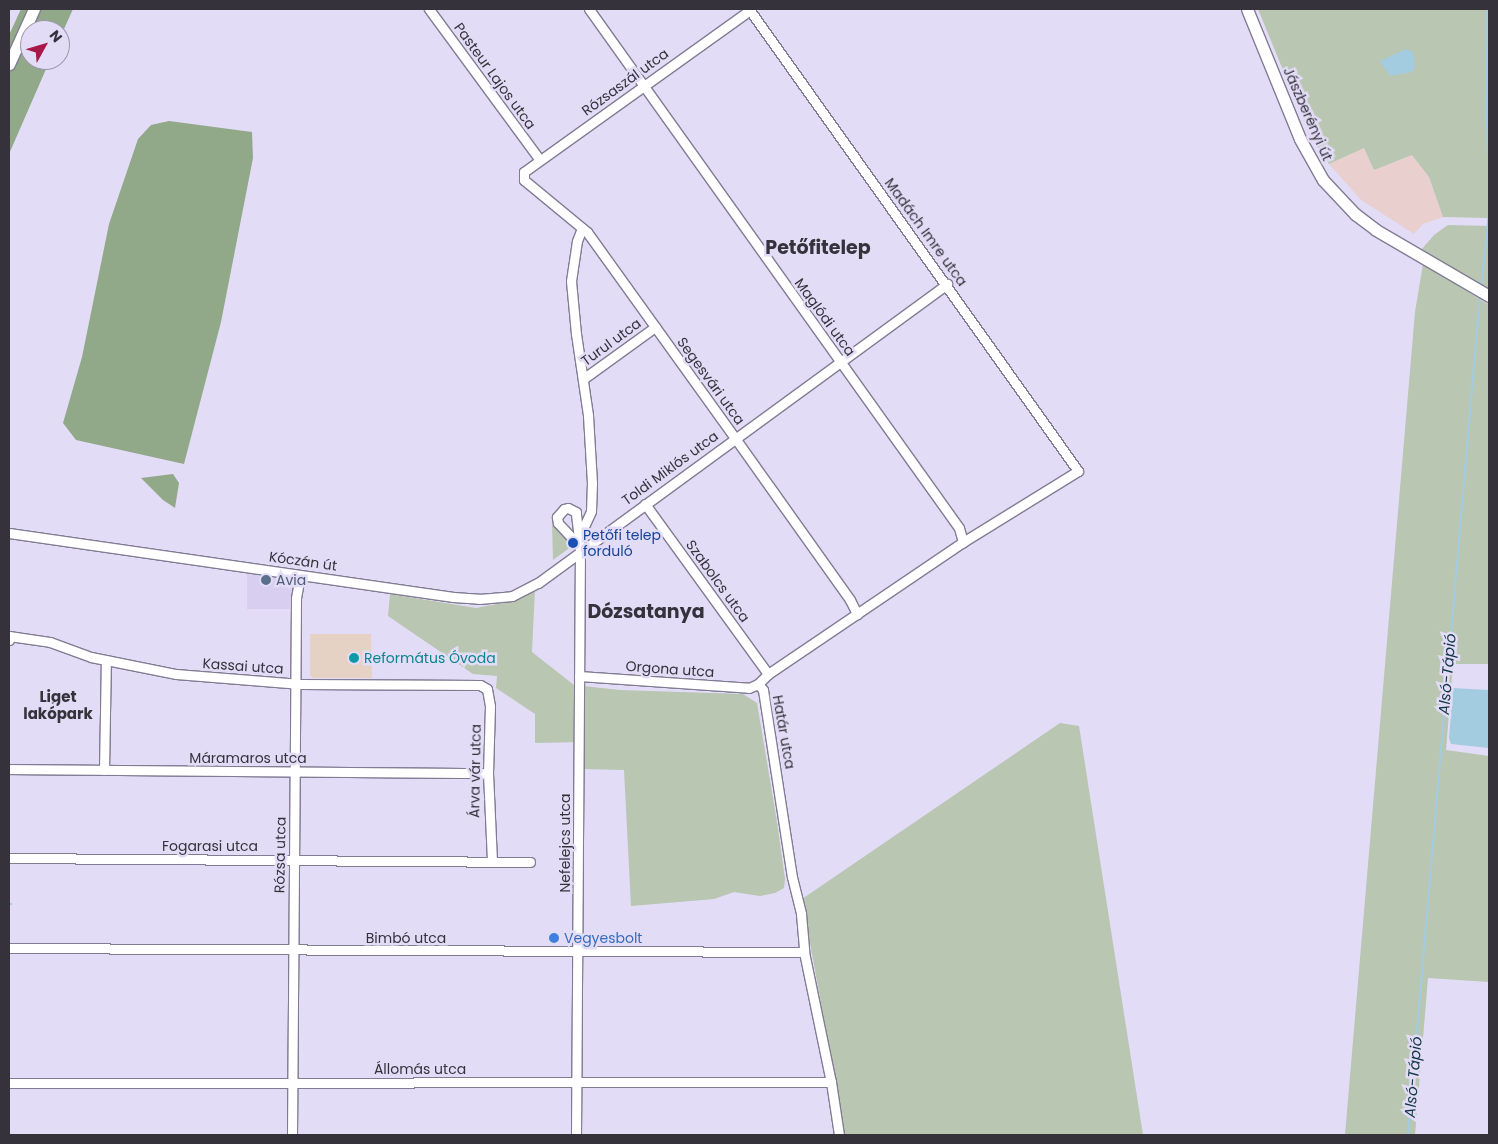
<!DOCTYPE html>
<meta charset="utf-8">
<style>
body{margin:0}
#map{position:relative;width:1498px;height:1144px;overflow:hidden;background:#e2dcf6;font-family:Poppins,sans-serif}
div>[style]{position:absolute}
.built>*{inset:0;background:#d8cff0}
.industrial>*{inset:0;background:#eacfcf}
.education>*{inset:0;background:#e6d2c4}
.green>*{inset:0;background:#b8c6b2}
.forest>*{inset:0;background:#92a989}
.water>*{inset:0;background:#a3cce0}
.stream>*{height:2px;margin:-1px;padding:0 1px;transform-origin:1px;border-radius:1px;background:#a3cce0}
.roads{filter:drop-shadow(1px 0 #827c93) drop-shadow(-1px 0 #827c93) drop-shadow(0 1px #827c93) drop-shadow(0 -1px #827c93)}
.minor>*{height:9px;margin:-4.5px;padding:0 4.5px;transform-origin:4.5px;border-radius:4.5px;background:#fff}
.major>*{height:11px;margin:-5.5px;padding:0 5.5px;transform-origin:5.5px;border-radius:5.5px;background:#fff}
.dots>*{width:14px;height:14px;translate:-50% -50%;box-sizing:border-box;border:2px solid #e2dcf6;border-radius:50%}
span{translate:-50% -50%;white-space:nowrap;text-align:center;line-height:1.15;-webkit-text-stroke:5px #e2dcf6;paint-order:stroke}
.street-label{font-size:14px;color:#35323c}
.transit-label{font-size:14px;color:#164399}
.left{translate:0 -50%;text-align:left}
.service-label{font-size:14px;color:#4e5e75}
.culture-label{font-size:14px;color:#0d838f}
.shop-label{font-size:14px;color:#366cbe}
.water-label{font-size:15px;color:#113645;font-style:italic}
.neighbourhood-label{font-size:15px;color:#35323c;font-weight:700}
.district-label{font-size:19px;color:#35323c;font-weight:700}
.frame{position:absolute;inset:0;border:10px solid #35323c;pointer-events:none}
.north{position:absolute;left:20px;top:20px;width:50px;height:50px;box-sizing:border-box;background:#e2dcf6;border:1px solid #9d98ac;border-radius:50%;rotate:51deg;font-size:14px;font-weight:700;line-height:20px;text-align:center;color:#35323c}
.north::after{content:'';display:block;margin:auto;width:18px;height:22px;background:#ab1748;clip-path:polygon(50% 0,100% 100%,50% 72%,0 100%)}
</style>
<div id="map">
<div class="built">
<i style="clip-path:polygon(247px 572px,295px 578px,290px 609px,247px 609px)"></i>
</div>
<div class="industrial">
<i style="clip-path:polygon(1364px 148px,1374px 170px,1412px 155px,1429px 177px,1443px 217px,1423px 224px,1414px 234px,1361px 200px,1329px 164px)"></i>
</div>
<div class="education">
<i style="clip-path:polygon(310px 634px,371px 634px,372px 678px,314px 678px,310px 676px)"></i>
</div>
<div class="green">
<i style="clip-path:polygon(1258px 9px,1489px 9px,1489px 218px,1443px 217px,1429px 177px,1412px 155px,1374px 170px,1364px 148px,1329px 164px,1310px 136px)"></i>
<i style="clip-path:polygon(1448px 225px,1489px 226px,1489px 291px,1421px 250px,1434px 235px)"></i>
<i style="clip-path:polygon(1423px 264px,1489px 305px,1489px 664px,1453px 664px,1446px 750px,1489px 756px,1489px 982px,1428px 978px,1415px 1135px,1345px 1135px,1415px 312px)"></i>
<i style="clip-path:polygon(552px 522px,572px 546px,553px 560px)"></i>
<i style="clip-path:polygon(535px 589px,532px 652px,574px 685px,620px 690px,743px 694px,757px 703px,777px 822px,785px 879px,784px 888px,775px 893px,760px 896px,734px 892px,714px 899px,631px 906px,624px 770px,582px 769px,582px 742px,535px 743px,535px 714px,496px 688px,497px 676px,473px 674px,388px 616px,390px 594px,476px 608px,513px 601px)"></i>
<i style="clip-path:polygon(1060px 723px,1079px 726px,1143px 1135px,845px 1135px,802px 899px)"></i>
</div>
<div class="forest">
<i style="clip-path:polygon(21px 9px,73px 9px,60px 38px,60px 30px,30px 30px,30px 60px,50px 60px,9px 154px,9px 35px)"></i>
<i style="clip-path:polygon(169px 121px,252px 132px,253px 158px,221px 322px,184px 464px,76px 440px,63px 423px,82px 357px,109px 224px,138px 139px,151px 125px)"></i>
<i style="clip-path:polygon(173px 474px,179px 483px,175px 508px,163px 500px,141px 478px)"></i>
</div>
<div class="water">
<i style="clip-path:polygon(1406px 49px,1413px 52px,1415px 68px,1411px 72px,1390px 76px,1380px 61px)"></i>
<i style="clip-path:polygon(1453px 688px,1489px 690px,1489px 748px,1451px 744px,1449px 738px)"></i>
</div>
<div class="stream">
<i style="left:1487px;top:9px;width:106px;rotate:90.5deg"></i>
<i style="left:1486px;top:115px;width:48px;rotate:86.4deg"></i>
<i style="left:1481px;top:287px;width:75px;rotate:-83.9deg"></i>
<i style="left:9px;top:904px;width:2px"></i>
<i style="left:1408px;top:1135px;width:842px;rotate:-85.1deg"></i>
</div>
<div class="roads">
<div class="minor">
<i style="left:429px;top:9px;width:187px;rotate:53.7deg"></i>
<i style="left:589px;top:9px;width:637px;rotate:54.51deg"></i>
<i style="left:959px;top:528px;width:15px;rotate:74deg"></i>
<i style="left:750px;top:10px;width:278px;rotate:144.4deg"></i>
<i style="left:524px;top:172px;width:8px;rotate:90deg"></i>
<i style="left:524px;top:180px;width:82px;rotate:39.5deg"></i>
<i style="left:587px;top:232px;width:254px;rotate:54.3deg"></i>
<i style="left:735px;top:438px;width:199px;rotate:54.6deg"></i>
<i style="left:850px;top:600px;width:16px;rotate:63deg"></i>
<i style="left:583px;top:379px;width:89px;rotate:-35.8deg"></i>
<i style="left:645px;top:504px;width:210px;rotate:54.1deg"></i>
<i style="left:9px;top:533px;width:449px;rotate:8.2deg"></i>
<i style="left:453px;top:597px;width:26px;rotate:4deg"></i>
<i style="left:479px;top:599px;width:33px;rotate:-5deg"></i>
<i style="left:512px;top:596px;width:29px;rotate:-27deg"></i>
<i style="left:538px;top:583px;width:507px;rotate:-36.17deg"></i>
<i style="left:580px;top:535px;width:26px;rotate:-65deg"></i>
<i style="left:591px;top:511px;width:28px;rotate:-88deg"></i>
<i style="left:592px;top:483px;width:68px;rotate:-93.4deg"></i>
<i style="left:588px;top:415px;width:82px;rotate:-98.4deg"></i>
<i style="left:576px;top:334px;width:53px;rotate:-95.4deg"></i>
<i style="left:571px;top:281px;width:40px;rotate:-81.5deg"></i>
<i style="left:577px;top:241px;width:14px;rotate:-69deg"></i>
<i style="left:9px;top:640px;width:4px;rotate:-90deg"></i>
<i style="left:9px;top:636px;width:41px;rotate:8.3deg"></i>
<i style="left:50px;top:642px;width:44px;rotate:20.1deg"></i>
<i style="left:91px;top:657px;width:87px;rotate:11.3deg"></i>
<i style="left:176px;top:674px;width:125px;rotate:4.6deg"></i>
<i style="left:301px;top:684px;width:179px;rotate:0.3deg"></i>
<i style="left:480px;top:685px;width:8px;rotate:30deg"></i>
<i style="left:487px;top:689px;width:17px;rotate:80deg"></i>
<i style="left:490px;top:706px;width:67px;rotate:91.7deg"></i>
<i style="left:488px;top:773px;width:88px;rotate:87.4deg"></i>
<i style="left:579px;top:676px;width:170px;rotate:4deg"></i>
<i style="left:749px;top:688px;width:10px;rotate:-24deg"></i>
<i style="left:758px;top:684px;width:14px;rotate:-45deg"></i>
<i style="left:768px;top:674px;width:235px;rotate:-34.1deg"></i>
<i style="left:963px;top:542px;width:135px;rotate:-31.7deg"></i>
<i style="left:1078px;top:471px;width:567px;rotate:-125.46deg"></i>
<i style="left:758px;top:684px;width:8px;rotate:50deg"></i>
<i style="left:763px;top:690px;width:189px;rotate:81.2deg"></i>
<i style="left:792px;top:877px;width:38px;rotate:76deg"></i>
<i style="left:801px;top:914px;width:38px;rotate:85deg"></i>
<i style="left:804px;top:952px;width:133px;rotate:78.3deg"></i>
<i style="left:831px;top:1082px;width:54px;rotate:81.4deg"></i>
<i style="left:9px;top:769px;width:479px;rotate:0.5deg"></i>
<i style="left:104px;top:770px;width:110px;rotate:-89deg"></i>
<i style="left:9px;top:858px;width:521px;rotate:0.44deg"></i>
<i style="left:9px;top:948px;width:795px;rotate:0.29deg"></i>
<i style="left:9px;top:1083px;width:822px;rotate:-0.07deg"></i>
<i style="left:292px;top:1135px;width:537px;rotate:-89.57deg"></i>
<i style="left:296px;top:598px;width:23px;rotate:-80deg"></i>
<i style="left:576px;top:1135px;width:588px;rotate:-89.61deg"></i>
<i style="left:580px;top:547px;width:35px;rotate:-97deg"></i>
<i style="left:576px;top:512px;width:9px;rotate:-153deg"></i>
<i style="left:568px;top:508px;width:4px;rotate:166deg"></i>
<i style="left:564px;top:509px;width:11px;rotate:131deg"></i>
<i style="left:557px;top:517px;width:6px;rotate:81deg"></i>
<i style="left:558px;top:523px;width:33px;rotate:47deg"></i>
</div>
<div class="major">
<i style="left:1247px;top:9px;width:140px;rotate:67.8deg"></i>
<i style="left:1300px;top:139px;width:47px;rotate:60.7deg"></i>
<i style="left:1323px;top:180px;width:47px;rotate:46.7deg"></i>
<i style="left:1355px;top:214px;width:26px;rotate:37deg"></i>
<i style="left:1376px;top:230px;width:131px;rotate:30.3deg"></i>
<i style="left:9px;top:64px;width:60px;rotate:-65.6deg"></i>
</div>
</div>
<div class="dots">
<i style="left:573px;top:543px;background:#1a4fb4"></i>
<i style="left:266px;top:580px;background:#5c6f8a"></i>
<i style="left:354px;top:658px;background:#0f9aa8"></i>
<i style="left:554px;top:938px;background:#3f7fe0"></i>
</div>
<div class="street-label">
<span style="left:495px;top:76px;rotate:54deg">Pasteur Lajos utca</span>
<span style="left:625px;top:82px;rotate:-36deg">Rózsaszál utca</span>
<span style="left:1308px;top:114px;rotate:66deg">Jászberényi út</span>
<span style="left:926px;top:232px;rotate:54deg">Madách Imre utca</span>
<span style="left:825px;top:317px;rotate:54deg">Maglódi utca</span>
<span style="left:611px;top:342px;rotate:-36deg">Turul utca</span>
<span style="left:711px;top:381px;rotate:54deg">Segesvári utca</span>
<span style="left:670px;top:468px;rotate:-36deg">Toldi Miklós utca</span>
<span style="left:303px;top:561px;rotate:8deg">Kóczán út</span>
<span style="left:718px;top:581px;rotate:54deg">Szabolcs utca</span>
<span style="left:243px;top:666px;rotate:4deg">Kassai utca</span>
<span style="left:670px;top:669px;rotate:4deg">Orgona utca</span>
<span style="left:784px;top:732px;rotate:80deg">Határ utca</span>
<span style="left:248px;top:758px">Máramaros utca</span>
<span style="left:475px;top:771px;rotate:-89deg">Árva vár utca</span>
<span style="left:565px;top:843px;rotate:-90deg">Nefelejcs utca</span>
<span style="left:210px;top:846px">Fogarasi utca</span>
<span style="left:280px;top:855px;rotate:-89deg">Rózsa utca</span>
<span style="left:406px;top:938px">Bimbó utca</span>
<span style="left:420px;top:1069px">Állomás utca</span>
</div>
<div class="transit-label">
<span class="left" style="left:583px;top:543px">Petőfi telep<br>forduló</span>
</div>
<div class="service-label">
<span class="left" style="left:276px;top:580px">Avia</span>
</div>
<div class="culture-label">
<span class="left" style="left:364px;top:658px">Református Óvoda</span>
</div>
<div class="shop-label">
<span class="left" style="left:564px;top:938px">Vegyesbolt</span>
</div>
<div class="water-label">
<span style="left:1447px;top:674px;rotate:-85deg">Alsó-Tápió</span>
<span style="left:1413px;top:1077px;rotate:-85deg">Alsó-Tápió</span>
</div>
<div class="neighbourhood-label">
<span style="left:58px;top:705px">Liget<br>lakópark</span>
</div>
<div class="district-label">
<span style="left:818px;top:248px">Petőfitelep</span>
<span style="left:646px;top:612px">Dózsatanya</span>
</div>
<div class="frame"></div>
<div class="north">N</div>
</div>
